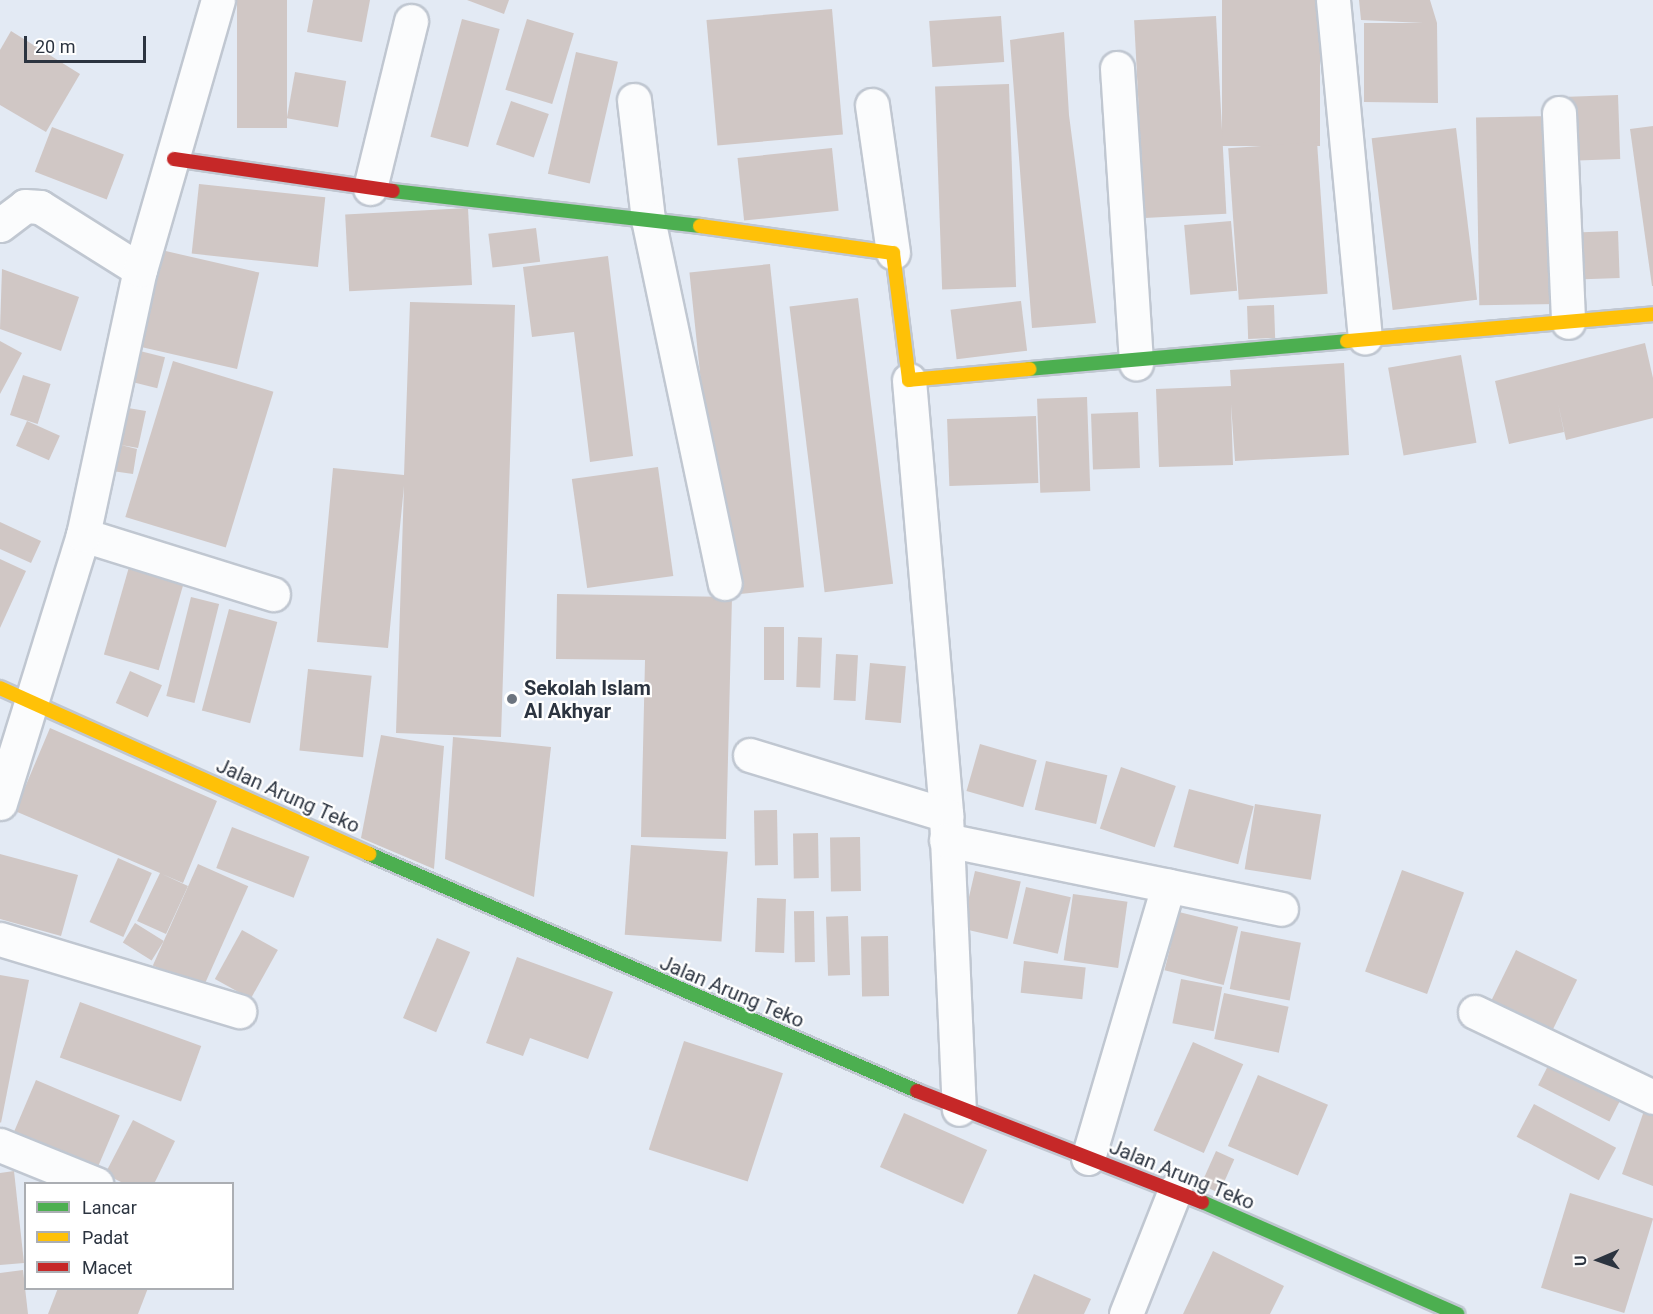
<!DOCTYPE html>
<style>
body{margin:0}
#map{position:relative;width:1653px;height:1314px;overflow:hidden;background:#e3eaf4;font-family:Roboto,sans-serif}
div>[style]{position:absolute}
.building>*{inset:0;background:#d0c7c5;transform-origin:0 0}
.roads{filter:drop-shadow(2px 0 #c0c7d1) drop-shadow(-2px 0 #c0c7d1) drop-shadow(0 2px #c0c7d1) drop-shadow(0 -2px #c0c7d1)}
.street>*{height:33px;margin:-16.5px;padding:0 16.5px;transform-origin:16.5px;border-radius:16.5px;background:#fbfcfd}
.fast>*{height:14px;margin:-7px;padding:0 7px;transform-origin:7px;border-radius:7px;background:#4caf50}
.slow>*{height:14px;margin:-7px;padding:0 7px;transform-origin:7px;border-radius:7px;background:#ffc107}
.jam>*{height:14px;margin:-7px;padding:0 7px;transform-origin:7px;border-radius:7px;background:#c62828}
.dots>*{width:16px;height:16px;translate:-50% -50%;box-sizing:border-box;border:3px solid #fff;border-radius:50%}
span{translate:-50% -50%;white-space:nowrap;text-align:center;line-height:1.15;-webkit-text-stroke:4.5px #fff;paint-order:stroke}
.poi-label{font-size:20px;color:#2c3440;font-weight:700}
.left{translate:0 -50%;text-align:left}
.street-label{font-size:20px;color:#2c3440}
.legend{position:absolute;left:24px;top:1182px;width:210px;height:108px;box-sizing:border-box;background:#fff;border:2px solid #abaeb3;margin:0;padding:8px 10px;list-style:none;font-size:18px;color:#2c3440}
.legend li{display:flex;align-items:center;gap:12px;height:30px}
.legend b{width:30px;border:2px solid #abaeb3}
.north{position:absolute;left:1569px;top:1230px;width:60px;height:60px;-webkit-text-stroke:4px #fff;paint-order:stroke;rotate:268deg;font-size:16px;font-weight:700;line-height:24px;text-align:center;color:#2c3440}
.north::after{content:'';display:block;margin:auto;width:21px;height:27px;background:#2c3440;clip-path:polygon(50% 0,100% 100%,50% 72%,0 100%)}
.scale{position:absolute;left:24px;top:36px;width:122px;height:27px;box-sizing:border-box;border:3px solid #2c3440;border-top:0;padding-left:8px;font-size:18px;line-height:21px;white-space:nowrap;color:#2c3440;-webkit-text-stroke:4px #fff;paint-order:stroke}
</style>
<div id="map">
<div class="building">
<i style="left:237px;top:0;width:50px;height:128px"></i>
<i style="clip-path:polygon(313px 0,370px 0,362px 42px,307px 32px)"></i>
<i style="clip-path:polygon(467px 0,509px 0,504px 14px)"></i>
<i style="left:1222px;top:0;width:98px;height:146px"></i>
<i style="clip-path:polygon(1359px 0,1430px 0,1437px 23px,1438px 103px,1364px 102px,1364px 23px,1423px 23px,1361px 20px)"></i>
<i style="left:832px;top:9px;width:126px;height:126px;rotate:85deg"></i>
<i style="left:1001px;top:16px;width:46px;height:72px;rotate:86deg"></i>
<i style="left:1216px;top:16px;width:198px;height:82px;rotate:87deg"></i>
<i style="left:462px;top:19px;width:39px;height:122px;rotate:15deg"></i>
<i style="left:527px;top:19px;width:49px;height:74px;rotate:17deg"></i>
<i style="clip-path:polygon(11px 31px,80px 74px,46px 132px,0 105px,0 50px)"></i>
<i style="clip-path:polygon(1064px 32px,1069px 115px,1096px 323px,1032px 328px,1010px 40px)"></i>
<i style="left:576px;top:52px;width:43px;height:125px;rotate:13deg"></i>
<i style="left:295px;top:72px;width:52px;height:47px;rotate:10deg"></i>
<i style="left:1009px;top:84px;width:203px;height:74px;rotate:88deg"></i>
<i style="left:1618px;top:95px;width:64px;height:49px;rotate:88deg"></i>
<i style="left:511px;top:101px;width:40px;height:46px;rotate:19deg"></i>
<i style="left:1555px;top:116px;width:188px;height:79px;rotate:89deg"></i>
<i style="clip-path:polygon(1653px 126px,1653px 286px,1652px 286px,1630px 129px)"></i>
<i style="left:52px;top:127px;width:77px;height:48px;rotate:21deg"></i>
<i style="left:1456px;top:128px;width:173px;height:85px;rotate:83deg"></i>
<i style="left:1317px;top:142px;width:152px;height:89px;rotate:86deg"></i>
<i style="left:832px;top:148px;width:63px;height:95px;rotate:84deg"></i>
<i style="left:199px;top:184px;width:127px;height:70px;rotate:6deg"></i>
<i style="left:468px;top:208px;width:77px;height:123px;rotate:87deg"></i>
<i style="left:1231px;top:221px;width:70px;height:47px;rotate:85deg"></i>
<i style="left:536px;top:228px;width:34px;height:48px;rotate:83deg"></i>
<i style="left:1618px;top:231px;width:47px;height:43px;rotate:88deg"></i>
<i style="left:157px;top:249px;width:105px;height:99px;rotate:13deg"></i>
<i style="clip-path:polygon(608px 256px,633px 456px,590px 462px,574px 332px,532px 337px,523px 267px)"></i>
<i style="left:770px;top:264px;width:325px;height:81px;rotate:84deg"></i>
<i style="clip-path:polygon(2px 269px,79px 297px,61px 351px,0 329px)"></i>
<i style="left:858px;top:298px;width:288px;height:69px;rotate:83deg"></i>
<i style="left:1021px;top:301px;width:50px;height:71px;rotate:83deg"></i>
<i style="clip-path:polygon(410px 302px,515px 305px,501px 737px,396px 733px,404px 486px,388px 648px,317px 642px,333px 468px,404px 475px)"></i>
<i style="left:1274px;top:305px;width:33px;height:27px;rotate:88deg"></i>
<i style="clip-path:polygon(0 341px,22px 353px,0 394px)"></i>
<i style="clip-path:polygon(1645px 343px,1653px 378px,1653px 418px,1566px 440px,1558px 403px,1564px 432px,1509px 444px,1495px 381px)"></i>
<i style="left:132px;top:349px;width:34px;height:32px;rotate:14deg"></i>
<i style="left:1461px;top:355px;width:89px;height:74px;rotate:80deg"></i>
<i style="left:173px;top:361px;width:105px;height:163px;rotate:17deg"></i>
<i style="clip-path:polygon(1344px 363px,1349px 455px,1235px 461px,1231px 404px,1233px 465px,1159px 467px,1156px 389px,1231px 386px,1230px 370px)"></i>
<i style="left:23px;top:375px;width:29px;height:42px;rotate:18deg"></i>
<i style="left:1087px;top:397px;width:94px;height:50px;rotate:88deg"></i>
<i style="clip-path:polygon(116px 406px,146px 411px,138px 448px,121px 445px,137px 449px,133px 474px,105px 470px)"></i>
<i style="left:1138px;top:412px;width:56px;height:47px;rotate:88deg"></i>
<i style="left:1036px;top:416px;width:67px;height:89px;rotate:88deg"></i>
<i style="left:27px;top:421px;width:36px;height:27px;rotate:24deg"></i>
<i style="left:658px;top:467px;width:110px;height:87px;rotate:82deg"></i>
<i style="clip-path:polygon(0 522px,41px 541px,31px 563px,0 549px)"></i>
<i style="clip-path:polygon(0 559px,26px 571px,0 628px)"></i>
<i style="left:129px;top:567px;width:57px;height:91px;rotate:16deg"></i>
<i style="clip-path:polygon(557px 594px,732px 597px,726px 839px,641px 837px,645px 660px,556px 659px)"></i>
<i style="left:191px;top:597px;width:29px;height:102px;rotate:14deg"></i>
<i style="left:229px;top:609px;width:50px;height:105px;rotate:15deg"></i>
<i style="left:764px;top:627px;width:20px;height:53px"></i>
<i style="left:798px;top:637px;width:24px;height:50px;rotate:2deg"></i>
<i style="left:836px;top:654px;width:22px;height:46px;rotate:3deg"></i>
<i style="left:870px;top:663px;width:36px;height:57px;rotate:5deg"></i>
<i style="left:308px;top:669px;width:64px;height:82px;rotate:6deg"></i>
<i style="left:130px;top:671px;width:35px;height:35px;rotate:24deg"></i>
<i style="clip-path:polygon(50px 728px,217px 801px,183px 883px,162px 874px,188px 886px,166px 934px,137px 921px,160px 873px,15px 811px)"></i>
<i style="clip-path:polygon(381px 735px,444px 746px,434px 869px,361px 838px)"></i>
<i style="clip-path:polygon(453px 737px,551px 747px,534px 897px,445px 859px)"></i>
<i style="left:980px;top:744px;width:59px;height:49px;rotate:16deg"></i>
<i style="left:1046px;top:761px;width:63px;height:50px;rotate:13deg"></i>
<i style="left:1121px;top:767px;width:58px;height:65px;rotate:19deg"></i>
<i style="left:1189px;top:789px;width:67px;height:60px;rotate:15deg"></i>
<i style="left:1255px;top:804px;width:67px;height:66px;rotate:9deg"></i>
<i style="left:777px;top:810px;width:55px;height:23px;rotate:89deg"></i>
<i style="left:232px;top:827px;width:83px;height:44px;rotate:21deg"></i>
<i style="left:818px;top:833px;width:45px;height:25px;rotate:89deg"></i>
<i style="left:860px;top:837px;width:54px;height:30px;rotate:89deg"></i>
<i style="left:631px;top:845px;width:97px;height:90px;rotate:4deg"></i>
<i style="clip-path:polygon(0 854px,78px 875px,61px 936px,0 919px)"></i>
<i style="left:118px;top:858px;width:37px;height:70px;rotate:24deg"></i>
<i style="left:198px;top:864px;width:55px;height:111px;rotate:24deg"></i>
<i style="left:1402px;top:870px;width:66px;height:108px;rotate:20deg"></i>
<i style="left:975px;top:871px;width:47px;height:59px;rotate:13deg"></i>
<i style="left:1026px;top:887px;width:46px;height:58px;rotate:13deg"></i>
<i style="left:1073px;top:894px;width:55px;height:67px;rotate:8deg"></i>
<i style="left:757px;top:898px;width:29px;height:54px;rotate:2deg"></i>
<i style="left:814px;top:911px;width:51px;height:20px;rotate:89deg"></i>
<i style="left:1179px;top:912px;width:61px;height:60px;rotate:14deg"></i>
<i style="left:848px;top:916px;width:59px;height:22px;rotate:88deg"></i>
<i style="left:135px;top:923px;width:34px;height:23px;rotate:32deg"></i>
<i style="left:242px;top:930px;width:41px;height:56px;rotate:29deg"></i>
<i style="left:1241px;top:931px;width:61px;height:59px;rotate:11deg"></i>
<i style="left:888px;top:936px;width:60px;height:27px;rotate:89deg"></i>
<i style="left:437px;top:938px;width:36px;height:87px;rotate:23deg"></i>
<i style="left:1516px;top:950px;width:68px;height:76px;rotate:26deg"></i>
<i style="clip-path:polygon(517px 957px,613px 992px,588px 1059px,530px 1038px,523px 1056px,486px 1043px)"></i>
<i style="left:1024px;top:961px;width:62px;height:32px;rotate:6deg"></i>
<i style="clip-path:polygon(0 975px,29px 980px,1px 1123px,0 1122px)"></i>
<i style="left:1181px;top:979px;width:42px;height:45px;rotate:11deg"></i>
<i style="left:1224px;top:993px;width:66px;height:47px;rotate:12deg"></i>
<i style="left:80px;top:1002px;width:129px;height:59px;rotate:20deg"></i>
<i style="left:684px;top:1041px;width:104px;height:114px;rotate:18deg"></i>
<i style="left:1193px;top:1042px;width:55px;height:97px;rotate:24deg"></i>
<i style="left:1554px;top:1054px;width:80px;height:35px;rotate:27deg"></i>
<i style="left:1258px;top:1075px;width:76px;height:77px;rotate:23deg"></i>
<i style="left:36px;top:1080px;width:91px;height:56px;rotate:23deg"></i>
<i style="left:1534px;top:1104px;width:93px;height:37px;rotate:28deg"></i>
<i style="clip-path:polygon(1645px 1108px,1653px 1111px,1653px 1186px,1622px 1174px)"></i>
<i style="left:904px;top:1113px;width:91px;height:59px;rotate:24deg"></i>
<i style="clip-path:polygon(133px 1120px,175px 1141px,154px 1184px,125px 1184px,105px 1174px)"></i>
<i style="left:1216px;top:1151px;width:20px;height:37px;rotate:24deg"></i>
<i style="clip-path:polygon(14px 1171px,24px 1263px,0 1265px,0 1173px)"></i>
<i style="left:1570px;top:1193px;width:87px;height:99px;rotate:17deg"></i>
<i style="clip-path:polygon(1213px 1251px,1284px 1286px,1270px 1314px,1183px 1314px)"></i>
<i style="clip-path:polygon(23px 1270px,28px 1314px,0 1314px,0 1273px)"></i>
<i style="clip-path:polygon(1034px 1274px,1091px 1299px,1084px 1314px,1017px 1314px)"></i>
<i style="clip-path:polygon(58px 1288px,148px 1288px,138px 1314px,48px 1314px)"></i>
</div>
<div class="roads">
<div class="street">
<i style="left:1333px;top:0;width:339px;rotate:84.6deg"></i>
<i style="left:1117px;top:68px;width:296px;rotate:86.3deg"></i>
<i style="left:634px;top:100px;width:120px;rotate:83.3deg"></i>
<i style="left:648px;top:219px;width:372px;rotate:78.1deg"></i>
<i style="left:872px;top:105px;width:149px;rotate:81.9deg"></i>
<i style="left:1559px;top:113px;width:209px;rotate:87.5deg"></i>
<i style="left:370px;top:188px;width:172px;rotate:-76.2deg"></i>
<i style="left:0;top:225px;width:31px;rotate:-37deg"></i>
<i style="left:25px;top:206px;width:15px;rotate:4deg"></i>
<i style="left:40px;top:207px;width:118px;rotate:32.2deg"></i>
<i style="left:909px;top:380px;width:437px;rotate:85.1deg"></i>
<i style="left:946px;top:815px;width:294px;rotate:87.5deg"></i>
<i style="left:83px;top:535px;width:199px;rotate:17.3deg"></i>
<i style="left:750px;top:755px;width:205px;rotate:17deg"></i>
<i style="left:0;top:803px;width:281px;rotate:-72.8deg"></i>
<i style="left:83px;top:535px;width:271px;rotate:-77.9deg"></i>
<i style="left:140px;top:270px;width:281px;rotate:-73.9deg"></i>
<i style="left:946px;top:840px;width:342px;rotate:11.6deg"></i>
<i style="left:0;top:939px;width:250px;rotate:16.8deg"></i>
<i style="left:1475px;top:1012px;width:197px;rotate:25.5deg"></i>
<i style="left:0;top:1145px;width:104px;rotate:22.1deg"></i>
<i style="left:1088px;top:1158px;width:284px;rotate:-73.6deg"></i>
<i style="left:1126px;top:1314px;width:133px;rotate:-68.4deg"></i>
</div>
<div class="fast">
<i style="left:393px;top:191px;width:309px;rotate:6.5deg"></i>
<i style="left:1029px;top:369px;width:319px;rotate:-5deg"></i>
<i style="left:369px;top:854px;width:597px;rotate:23.39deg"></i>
<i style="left:1202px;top:1202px;width:279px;rotate:23.7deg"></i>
</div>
<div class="slow">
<i style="left:700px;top:226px;width:195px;rotate:8deg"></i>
<i style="left:893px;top:253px;width:128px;rotate:82.8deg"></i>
<i style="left:909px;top:380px;width:121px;rotate:-5.2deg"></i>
<i style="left:1347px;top:341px;width:307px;rotate:-5deg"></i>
<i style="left:0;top:688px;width:405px;rotate:24.2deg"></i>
</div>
<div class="jam">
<i style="left:174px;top:159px;width:221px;rotate:8.3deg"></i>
<i style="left:917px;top:1091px;width:306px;rotate:21.3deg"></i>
</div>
</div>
<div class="dots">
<i style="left:512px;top:699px;background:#6c747f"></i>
</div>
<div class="poi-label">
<span class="left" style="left:524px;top:700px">Sekolah Islam<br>Al Akhyar</span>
</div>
<div class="street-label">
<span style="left:288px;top:796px;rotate:24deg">Jalan Arung Teko</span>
<span style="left:732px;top:992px;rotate:23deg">Jalan Arung Teko</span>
<span style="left:1182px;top:1175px;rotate:22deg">Jalan Arung Teko</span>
</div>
<ul class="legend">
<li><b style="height:8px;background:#4caf50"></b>Lancar</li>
<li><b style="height:8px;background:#ffc107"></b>Padat</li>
<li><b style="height:8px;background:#c62828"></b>Macet</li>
</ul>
<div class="north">U</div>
<div class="scale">20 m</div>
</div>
